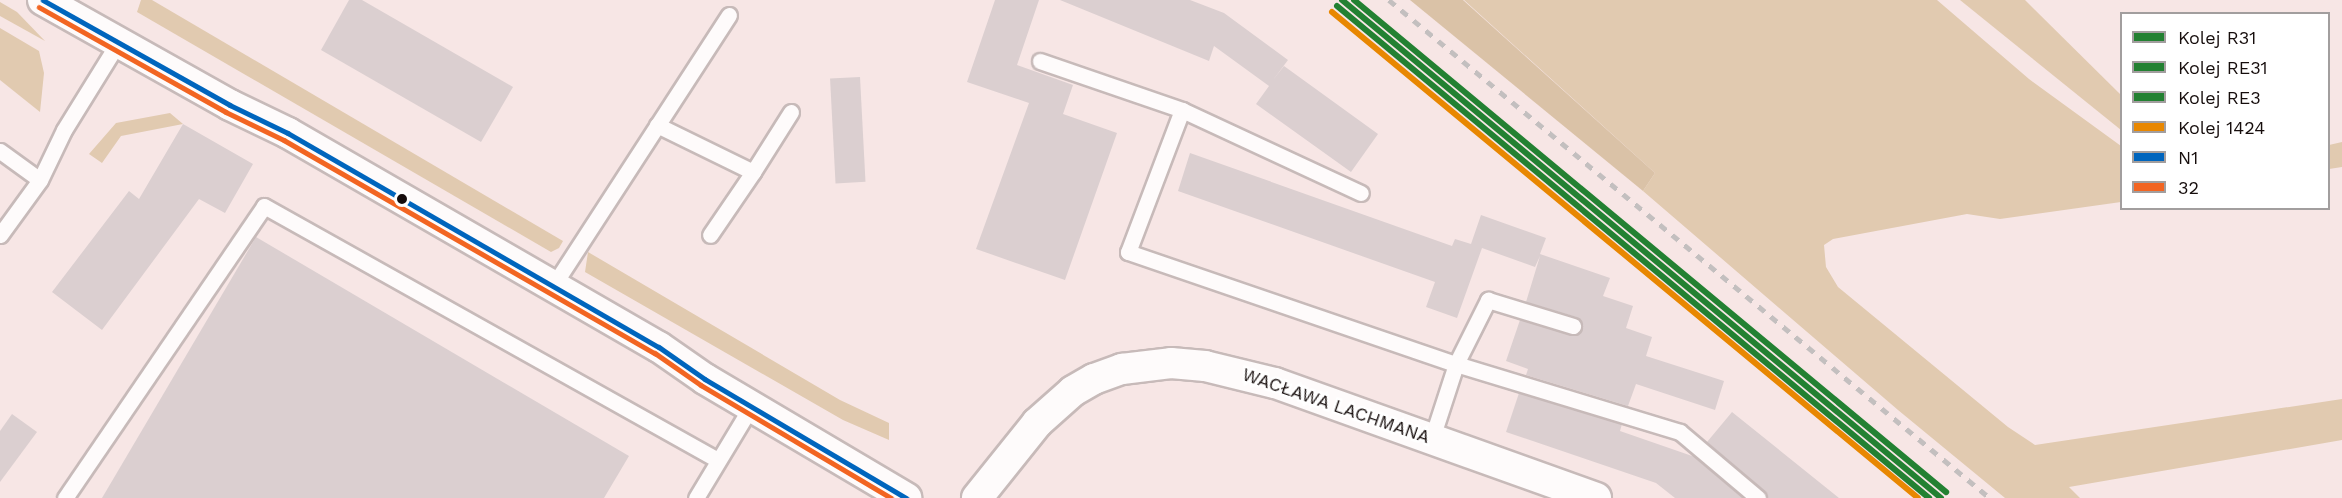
<!DOCTYPE html>
<meta charset="utf-8">
<style>
body{margin:0}
#map{position:relative;width:2342px;height:498px;overflow:hidden;background:#f7e6e5;font-family:"Work Sans",sans-serif}
div>[style]{position:absolute}
.green>*{inset:0;background:#e1cab0}
.forest>*{inset:0;background:#dac2a7}
.building>*{inset:0;background:#dbcfd0;transform-origin:0 0}
.roads{filter:drop-shadow(2px 0 #c7bab9) drop-shadow(-2px 0 #c7bab9) drop-shadow(0 2px #c7bab9) drop-shadow(0 -2px #c7bab9)}
.service>*{height:15px;margin:-7.5px;padding:0 7.5px;transform-origin:7.5px;border-radius:7.5px;background:#fefbfb}
.minor>*{height:30px;margin:-15px;padding:0 15px;transform-origin:15px;border-radius:15px;background:#fefbfb}
.rail>*{height:4.5px;margin-top:-2.25px;transform-origin:0;background:repeating-linear-gradient(90deg,#c3bfbf 0 8px,transparent 0 16px)}
.bus-1>*{height:4.5px;margin:-2.25px;padding:0 2.25px;transform-origin:2.25px;border-radius:2.25px;background:#0065bd}
.bus-2>*{height:4.5px;margin:-2.25px;padding:0 2.25px;transform-origin:2.25px;border-radius:2.25px;background:#f26522}
.rail-1>*{height:6px;margin:-3px;padding:0 3px;transform-origin:3px;border-radius:3px;background:#238132}
.rail-2>*{height:6px;margin:-3px;padding:0 3px;transform-origin:3px;border-radius:3px;background:#238132}
.rail-3>*{height:6px;margin:-3px;padding:0 3px;transform-origin:3px;border-radius:3px;background:#238132}
.rail-4>*{height:6px;margin:-3px;padding:0 3px;transform-origin:3px;border-radius:3px;background:#e88701}
.dots>*{width:16px;height:16px;translate:-50% -50%;box-sizing:border-box;border:3px solid #fff;border-radius:50%}
span{translate:-50% -50%;white-space:nowrap;text-align:center;line-height:1.15;-webkit-text-stroke:5px #fff;paint-order:stroke}
.street-label{font-size:18px;color:#160d0c}
.legend{position:absolute;left:2120px;top:12px;width:210px;height:198px;box-sizing:border-box;background:#fff;border:2px solid #a29e9e;margin:0;padding:8px 10px;list-style:none;font-size:18px;color:#160d0c}
.legend li{display:flex;align-items:center;gap:12px;height:30px}
.legend b{width:30px;border:2px solid #a29e9e}
</style>
<div id="map">
<div class="green">
<i style="clip-path:polygon(141px 0,152px 0,563px 241px,559px 248px,551px 252px,137px 12px)"></i>
<i style="clip-path:polygon(1464px 0,1937px 0,2029px 79px,2121px 146px,2121px 202px,2000px 219px,1967px 214px,1833px 239px,1824px 245px,1826px 267px,1838px 287px,2008px 427px,2035px 445px,2342px 399px,2342px 440px,2069px 487px,2080px 498px,2005px 498px,1898px 410px,1643px 191px,1655px 173px)"></i>
<i style="clip-path:polygon(1960px 0,2025px 0,2121px 95px,2121px 130px)"></i>
<i style="clip-path:polygon(0 2px,17px 12px,45px 41px,0 16px)"></i>
<i style="clip-path:polygon(0 28px,39px 51px,44px 73px,40px 112px,0 80px)"></i>
<i style="clip-path:polygon(170px 113px,183px 124px,121px 136px,102px 163px,89px 154px,116px 123px)"></i>
<i style="clip-path:polygon(2342px 142px,2342px 167px,2329px 169px,2329px 145px)"></i>
<i style="clip-path:polygon(588px 252px,840px 400px,889px 423px,889px 440px,843px 420px,585px 272px)"></i>
</div>
<div class="forest">
<i style="clip-path:polygon(1410px 0,1463px 0,1655px 173px,1643px 191px)"></i>
</div>
<div class="building">
<i style="clip-path:polygon(349px 0,362px 0,513px 87px,481px 142px,321px 50px)"></i>
<i style="clip-path:polygon(995px 0,1039px 0,1017px 65px,1073px 85px,1063px 114px,1117px 133px,1065px 280px,976px 249px,1029px 103px,967px 82px)"></i>
<i style="clip-path:polygon(1060px 0,1190px 0,1224px 13px,1288px 60px,1273px 80px,1284px 66px,1378px 134px,1351px 172px,1256px 104px,1269px 86px,1214px 46px,1209px 61px)"></i>
<i style="left:860px;top:77px;width:105px;height:30px;rotate:87deg"></i>
<i style="clip-path:polygon(183px 124px,253px 164px,225px 213px,199px 199px,102px 330px,52px 292px,129px 191px,139px 199px)"></i>
<i style="clip-path:polygon(1190px 153px,1452px 246px,1455px 239px,1471px 244px,1481px 215px,1546px 238px,1540px 254px,1610px 278px,1603px 296px,1633px 306px,1626px 328px,1652px 337px,1646px 356px,1724px 381px,1715px 410px,1636px 384px,1628px 406px,1526px 375px,1528px 369px,1506px 361px,1520px 320px,1571px 335px,1579px 333px,1582px 329px,1582px 323px,1576px 317px,1526px 302px,1540px 256px,1535px 267px,1482px 248px,1457px 318px,1426px 307px,1435px 282px,1178px 191px)"></i>
<i style="clip-path:polygon(256px 237px,629px 456px,604px 498px,102px 498px)"></i>
<i style="clip-path:polygon(1519px 393px,1622px 424px,1620px 431px,1695px 457px,1743px 498px,1675px 498px,1656px 483px,1506px 432px)"></i>
<i style="clip-path:polygon(1732px 412px,1839px 498px,1768px 498px,1764px 491px,1707px 442px)"></i>
<i style="clip-path:polygon(12px 414px,37px 432px,0 482px,0 431px)"></i>
</div>
<div class="roads">
<div class="service">
<i style="left:1040px;top:61px;width:150px;rotate:19deg"></i>
<i style="left:1182px;top:110px;width:152px;rotate:110.8deg"></i>
<i style="left:1128px;top:252px;width:347px;rotate:18.9deg"></i>
<i style="left:1456px;top:364px;width:72px;rotate:-63.4deg"></i>
<i style="left:1488px;top:300px;width:89px;rotate:17deg"></i>
<i style="left:1182px;top:110px;width:197px;rotate:24.9deg"></i>
<i style="left:657px;top:125px;width:107px;rotate:26.1deg"></i>
<i style="left:753px;top:172px;width:76px;rotate:124.3deg"></i>
<i style="left:0;top:151px;width:49px;rotate:35.9deg"></i>
<i style="left:753px;top:172px;width:71px;rotate:-57.7deg"></i>
<i style="left:0;top:235px;width:68px;rotate:-54deg"></i>
<i style="left:40px;top:180px;width:55px;rotate:-64.4deg"></i>
<i style="left:64px;top:130px;width:102px;rotate:-58.2deg"></i>
<i style="left:553px;top:286px;width:323px;rotate:-57deg"></i>
<i style="left:1432px;top:438px;width:78px;rotate:-72deg"></i>
<i style="left:1456px;top:364px;width:234px;rotate:16.9deg"></i>
<i style="left:1680px;top:432px;width:102px;rotate:40.2deg"></i>
<i style="left:65px;top:498px;width:353px;rotate:-55.7deg"></i>
<i style="left:264px;top:206px;width:520px;rotate:29.23deg"></i>
<i style="left:696px;top:498px;width:106px;rotate:-58.9deg"></i>
</div>
<div class="minor">
<i style="left:43px;top:0;width:214px;rotate:29.3deg"></i>
<i style="left:230px;top:105px;width:64px;rotate:25.8deg"></i>
<i style="left:288px;top:133px;width:428px;rotate:30deg"></i>
<i style="left:659px;top:347px;width:56px;rotate:34.8deg"></i>
<i style="left:705px;top:379px;width:234px;rotate:30.6deg"></i>
<i style="left:977px;top:498px;width:96px;rotate:-51.3deg"></i>
<i style="left:1037px;top:423px;width:48px;rotate:-41.6deg"></i>
<i style="left:1073px;top:391px;width:24px;rotate:-30deg"></i>
<i style="left:1094px;top:379px;width:30px;rotate:-20deg"></i>
<i style="left:1122px;top:369px;width:49px;rotate:-7deg"></i>
<i style="left:1171px;top:363px;width:34px;rotate:5deg"></i>
<i style="left:1205px;top:366px;width:72px;rotate:13.7deg"></i>
<i style="left:1275px;top:383px;width:341px;rotate:19.7deg"></i>
</div>
</div>
<div class="rail">
<i style="left:1389px;top:0;width:781px;rotate:39.65deg"></i>
</div>
<div class="bus-1">
<i style="left:43px;top:0;width:214px;rotate:29.3deg"></i>
<i style="left:230px;top:105px;width:64px;rotate:25.8deg"></i>
<i style="left:288px;top:133px;width:428px;rotate:30deg"></i>
<i style="left:659px;top:347px;width:56px;rotate:34.8deg"></i>
<i style="left:705px;top:379px;width:234px;rotate:30.6deg"></i>
</div>
<div class="bus-2">
<i style="left:39px;top:7px;width:214px;rotate:29.3deg"></i>
<i style="left:226px;top:112px;width:64px;rotate:25.8deg"></i>
<i style="left:284px;top:140px;width:428px;rotate:29.9deg"></i>
<i style="left:655px;top:353px;width:56px;rotate:34.8deg"></i>
<i style="left:701px;top:385px;width:221px;rotate:30.7deg"></i>
</div>
<div class="rail-1">
<i style="left:1342px;top:0;width:779px;rotate:39.74deg"></i>
</div>
<div class="rail-2">
<i style="left:1337px;top:6px;width:770px;rotate:39.73deg"></i>
</div>
<div class="rail-3">
<i style="left:1354px;top:0;width:770px;rotate:39.73deg"></i>
</div>
<div class="rail-4">
<i style="left:1332px;top:12px;width:761px;rotate:39.67deg"></i>
</div>
<div class="dots">
<i style="left:402px;top:199px;background:#160d0c"></i>
</div>
<div class="street-label">
<span style="left:1336px;top:406px;rotate:19deg">WACŁAWA LACHMANA</span>
</div>
<ul class="legend">
<li><b style="height:8px;background:#238132"></b>Kolej R31</li>
<li><b style="height:8px;background:#238132"></b>Kolej RE31</li>
<li><b style="height:8px;background:#238132"></b>Kolej RE3</li>
<li><b style="height:8px;background:#e88701"></b>Kolej 1424</li>
<li><b style="height:8px;background:#0065bd"></b>N1</li>
<li><b style="height:8px;background:#f26522"></b>32</li>
</ul>
</div>
